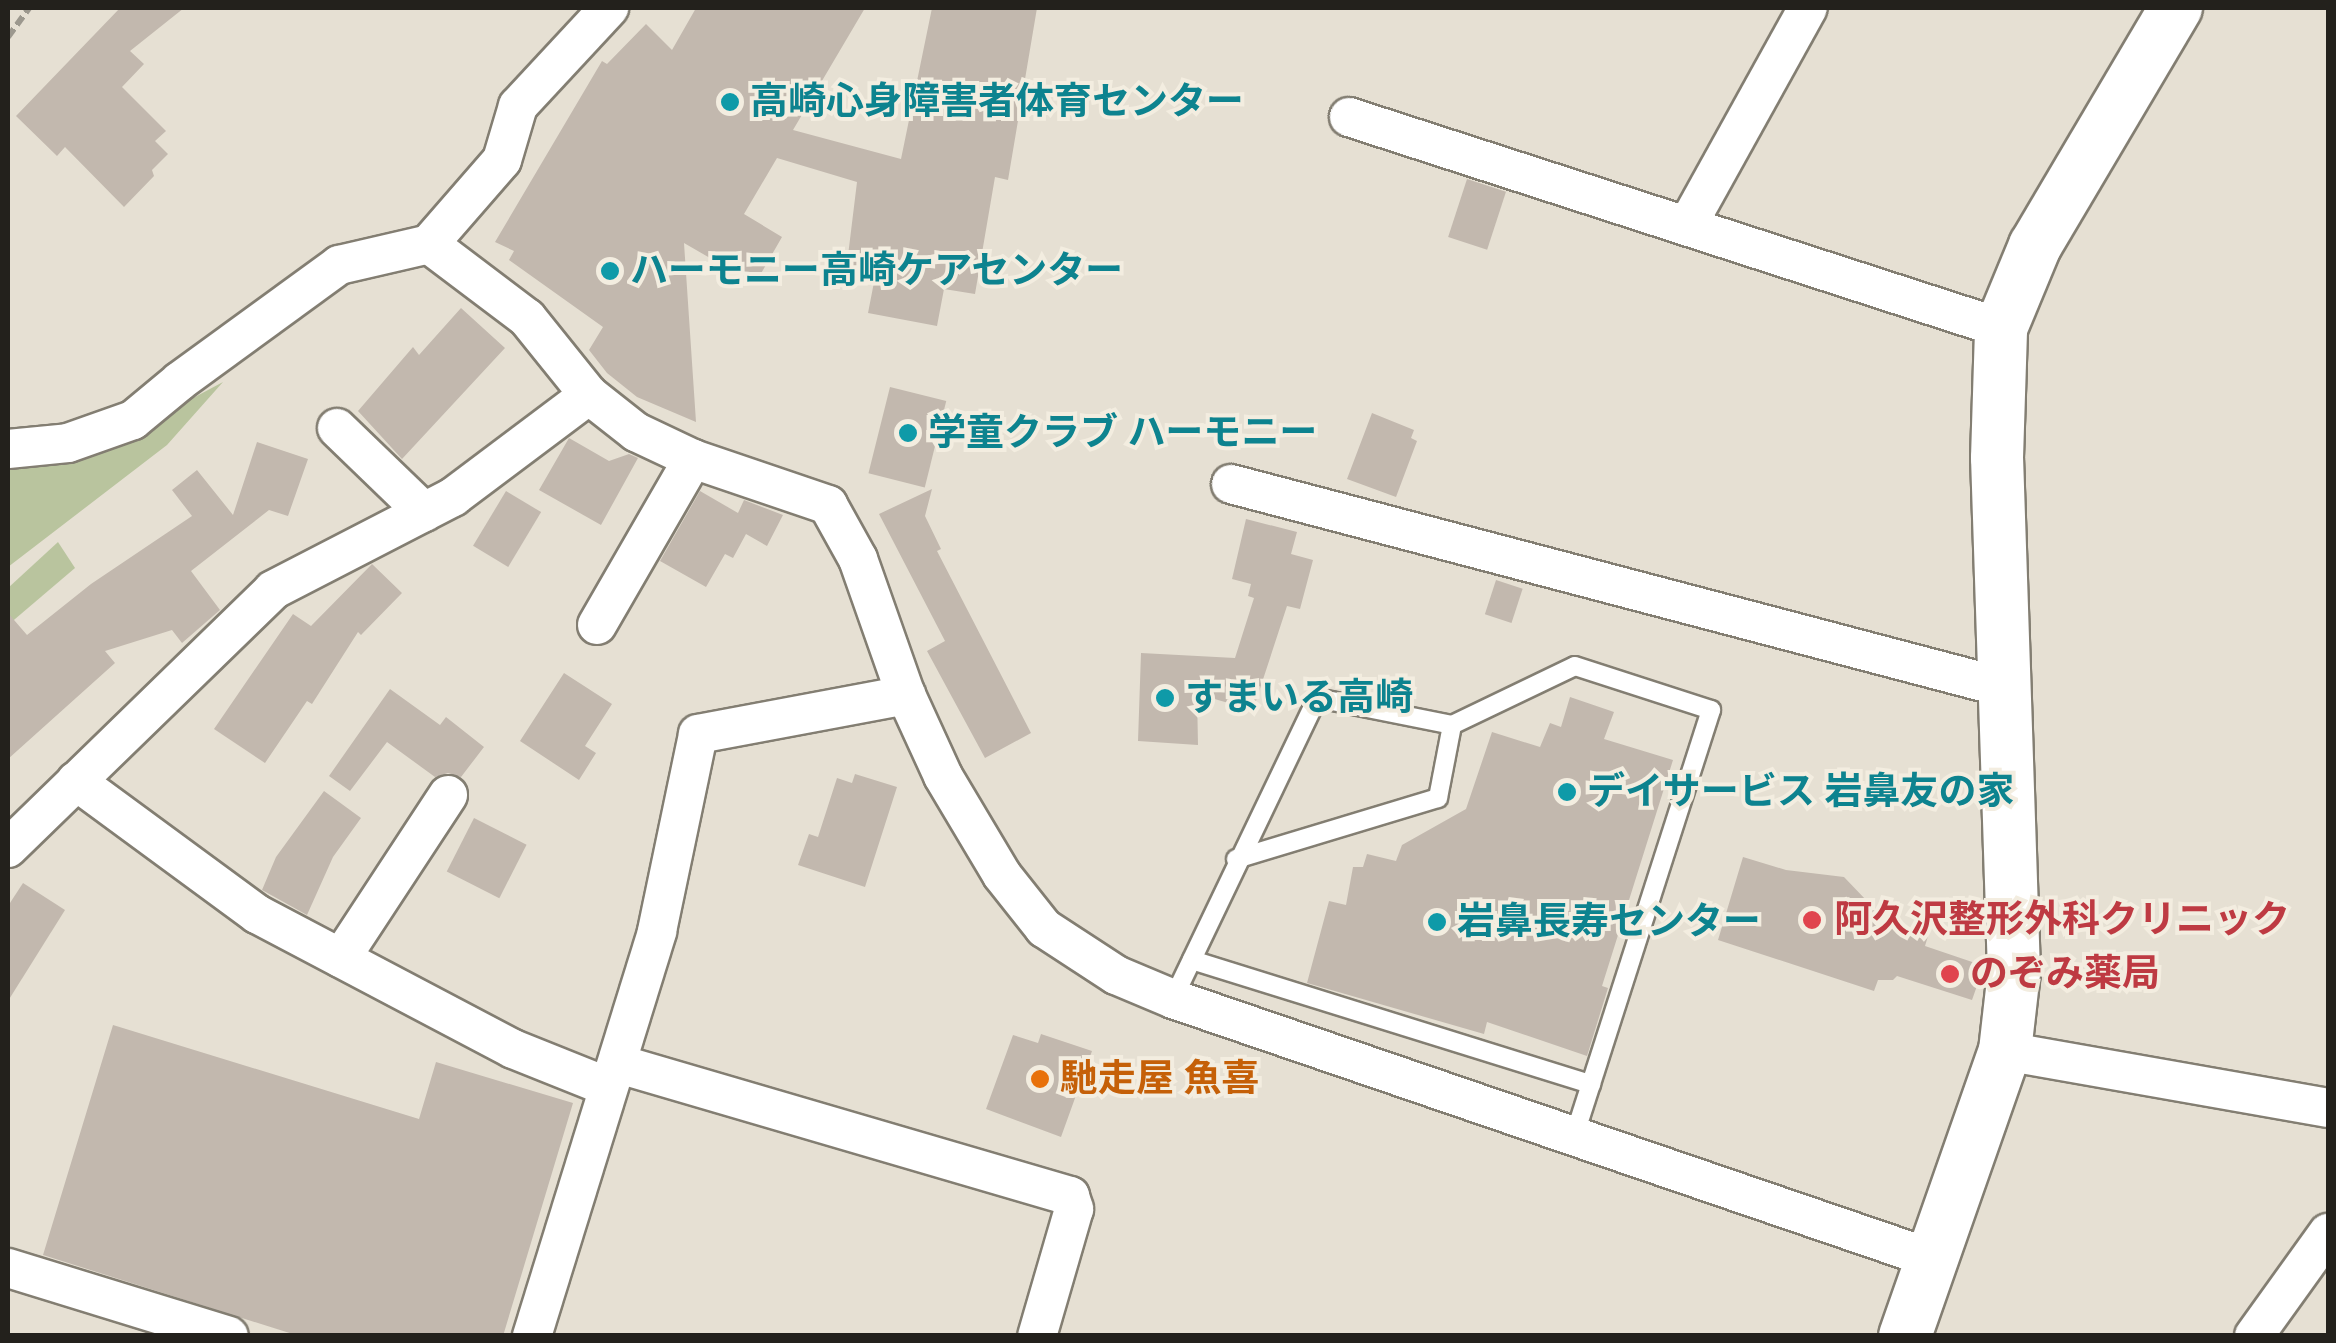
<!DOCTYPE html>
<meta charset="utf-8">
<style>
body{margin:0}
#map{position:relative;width:2336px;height:1343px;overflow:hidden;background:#e6e0d3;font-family:Karla,"Noto Sans JP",sans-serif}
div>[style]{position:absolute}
.green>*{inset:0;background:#b9c49e}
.building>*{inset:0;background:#c2b8ae;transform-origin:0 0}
.path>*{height:6px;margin-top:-3px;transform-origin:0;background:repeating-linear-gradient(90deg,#9c988e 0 10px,transparent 0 15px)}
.roads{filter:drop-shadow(2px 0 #837e72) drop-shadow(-2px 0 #837e72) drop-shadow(0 2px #837e72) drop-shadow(0 -2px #837e72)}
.lane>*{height:18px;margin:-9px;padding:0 9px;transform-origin:9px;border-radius:9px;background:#fff}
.street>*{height:38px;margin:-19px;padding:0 19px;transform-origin:19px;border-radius:19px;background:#fff}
.secondary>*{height:52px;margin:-26px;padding:0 26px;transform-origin:26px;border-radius:26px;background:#fff}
.dots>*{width:28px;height:28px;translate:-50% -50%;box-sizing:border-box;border:5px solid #f3ede0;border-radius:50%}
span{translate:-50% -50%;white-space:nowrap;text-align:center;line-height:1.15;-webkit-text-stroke:8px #f3ede0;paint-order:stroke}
.culture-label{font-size:38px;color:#0d838f;font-weight:700}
.left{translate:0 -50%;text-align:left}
.health-label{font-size:38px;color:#be3a42;font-weight:700}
.food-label{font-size:38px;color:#c56008;font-weight:700}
.frame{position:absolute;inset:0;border:10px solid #23211c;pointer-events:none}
</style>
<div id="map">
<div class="green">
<i style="clip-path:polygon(223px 382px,167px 445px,8px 567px,8px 459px,90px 453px)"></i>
<i style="clip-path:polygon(58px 542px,75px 568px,8px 625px,8px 588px)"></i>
</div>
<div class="building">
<i style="clip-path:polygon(120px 8px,184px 8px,130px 51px,144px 64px,122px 87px,166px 131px,155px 141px,168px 154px,152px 170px,154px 176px,124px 207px,65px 147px,57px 156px,16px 116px)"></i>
<i style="clip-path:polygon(696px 8px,865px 8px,793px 130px,901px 159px,932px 8px,1037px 8px,1008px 180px,995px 177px,975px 294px,944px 289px,937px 326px,868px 313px,875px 277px,846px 272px,857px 182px,777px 158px,744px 214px,782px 237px,755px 284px,684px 243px,696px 422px,637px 397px,607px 373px,589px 350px,603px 327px,509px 260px,514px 251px,495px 242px,602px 61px,607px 64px,646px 24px,672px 50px)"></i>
<i style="left:1467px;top:179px;width:41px;height:61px;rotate:18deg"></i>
<i style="clip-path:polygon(461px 308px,505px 348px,402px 459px,358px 411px,413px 347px,419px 355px)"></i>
<i style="left:890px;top:387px;width:58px;height:89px;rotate:14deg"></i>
<i style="clip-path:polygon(1372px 413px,1414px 430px,1411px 438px,1417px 441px,1396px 497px,1347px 479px)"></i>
<i style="clip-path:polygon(569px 438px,609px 461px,629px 454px,638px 458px,601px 525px,539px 490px)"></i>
<i style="clip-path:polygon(257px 442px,308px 459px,288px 516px,269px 510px,191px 571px,220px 610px,182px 643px,172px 630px,105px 651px,115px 663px,8px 759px,8px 613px,27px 635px,91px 584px,192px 516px,172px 490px,197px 470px,233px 515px)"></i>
<i style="clip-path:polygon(932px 489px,925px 516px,941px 549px,937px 551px,1031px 733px,985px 758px,927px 651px,945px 641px,879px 514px)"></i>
<i style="left:506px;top:491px;width:41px;height:64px;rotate:31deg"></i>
<i style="clip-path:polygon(700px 491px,738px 513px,744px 500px,783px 515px,767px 546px,746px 534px,733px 558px,725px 554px,706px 587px,660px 561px)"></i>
<i style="clip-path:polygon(1246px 519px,1297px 532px,1291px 554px,1313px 560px,1300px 609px,1287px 606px,1253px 710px,1197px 694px,1198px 745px,1138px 741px,1141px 653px,1235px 658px,1254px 598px,1248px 596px,1251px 584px,1232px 579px)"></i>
<i style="clip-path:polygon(372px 564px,402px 593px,361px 635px,358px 632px,312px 704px,307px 701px,265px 763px,214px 729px,293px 614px,311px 626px)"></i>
<i style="left:1496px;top:580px;width:28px;height:36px;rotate:18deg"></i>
<i style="clip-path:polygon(564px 673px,612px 704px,585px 746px,596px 753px,579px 780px,520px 741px)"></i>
<i style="clip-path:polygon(390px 689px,440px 725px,446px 717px,484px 747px,461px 777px,448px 773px,435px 777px,387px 742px,350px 791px,329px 776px)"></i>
<i style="clip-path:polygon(1570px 697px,1614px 712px,1604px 739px,1673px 760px,1602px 986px,1608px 988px,1587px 1056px,1487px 1022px,1484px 1034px,1307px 983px,1329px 901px,1346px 905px,1353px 867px,1363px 867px,1367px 854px,1396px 861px,1402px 845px,1466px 809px,1492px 732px,1540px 747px,1550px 723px,1561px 727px)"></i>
<i style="clip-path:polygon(855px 774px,897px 787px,865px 887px,798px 865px,809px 834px,818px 837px,837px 778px,852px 783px)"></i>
<i style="clip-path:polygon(324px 791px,361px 818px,333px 857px,307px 915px,262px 890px,276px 857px)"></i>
<i style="left:474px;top:818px;width:59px;height:60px;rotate:27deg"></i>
<i style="clip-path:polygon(1743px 857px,1786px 870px,1844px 877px,1890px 925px,1928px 936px,1925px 946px,1984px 966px,1972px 1000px,1897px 976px,1893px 980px,1878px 980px,1874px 991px,1718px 940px)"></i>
<i style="clip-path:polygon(23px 883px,65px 910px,8px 1001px,8px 906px)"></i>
<i style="clip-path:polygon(113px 1025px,419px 1119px,436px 1062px,573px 1103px,503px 1336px,299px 1336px,43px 1255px)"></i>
<i style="clip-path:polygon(1041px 1034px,1092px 1051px,1061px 1137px,986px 1109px,1013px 1035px,1038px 1043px)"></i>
</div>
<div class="path">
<i style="left:8px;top:37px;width:36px;rotate:-54deg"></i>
</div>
<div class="roads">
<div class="lane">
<i style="left:1236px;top:859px;width:211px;rotate:-16.8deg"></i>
<i style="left:1438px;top:798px;width:74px;rotate:-79.1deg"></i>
<i style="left:1192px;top:960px;width:418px;rotate:17.3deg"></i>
<i style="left:1173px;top:999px;width:334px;rotate:-64.4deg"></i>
<i style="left:1317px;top:698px;width:138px;rotate:11.3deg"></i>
<i style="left:1452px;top:725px;width:136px;rotate:-25.6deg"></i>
<i style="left:1575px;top:666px;width:143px;rotate:17.9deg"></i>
<i style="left:1711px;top:710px;width:447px;rotate:107.8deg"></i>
</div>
<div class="street">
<i style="left:1349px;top:117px;width:685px;rotate:17.93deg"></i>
<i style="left:1687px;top:226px;width:249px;rotate:-61deg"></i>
<i style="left:429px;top:244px;width:111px;rotate:-49deg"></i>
<i style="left:502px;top:160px;width:56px;rotate:-73.5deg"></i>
<i style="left:518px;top:106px;width:134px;rotate:-47.1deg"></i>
<i style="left:337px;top:428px;width:121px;rotate:44deg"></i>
<i style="left:8px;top:449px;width:60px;rotate:-5.7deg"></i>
<i style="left:68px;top:443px;width:69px;rotate:-19.5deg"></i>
<i style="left:133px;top:420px;width:61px;rotate:-39.7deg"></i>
<i style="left:180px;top:381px;width:197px;rotate:-36.1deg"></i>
<i style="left:339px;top:265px;width:92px;rotate:-13.1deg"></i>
<i style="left:429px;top:244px;width:123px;rotate:37.1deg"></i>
<i style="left:527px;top:318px;width:99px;rotate:51.2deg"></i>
<i style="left:589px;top:395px;width:60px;rotate:38.2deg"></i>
<i style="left:636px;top:432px;width:63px;rotate:25.3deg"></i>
<i style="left:693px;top:459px;width:143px;rotate:18.8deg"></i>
<i style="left:828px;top:505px;width:62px;rotate:60.9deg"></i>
<i style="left:858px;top:559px;width:144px;rotate:70.6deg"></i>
<i style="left:906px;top:695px;width:89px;rotate:65.4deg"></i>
<i style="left:943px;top:776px;width:115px;rotate:59.2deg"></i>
<i style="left:1002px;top:875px;width:68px;rotate:51.6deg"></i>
<i style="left:1044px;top:928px;width:86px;rotate:33.1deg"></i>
<i style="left:1116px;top:975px;width:62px;rotate:22.8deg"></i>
<i style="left:1173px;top:999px;width:800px;rotate:18.89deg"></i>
<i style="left:1231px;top:484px;width:801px;rotate:14.75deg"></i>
<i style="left:597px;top:625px;width:192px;rotate:-60deg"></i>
<i style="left:76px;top:781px;width:225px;rotate:36.3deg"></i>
<i style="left:257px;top:914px;width:289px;rotate:27.8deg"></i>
<i style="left:513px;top:1049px;width:102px;rotate:21.8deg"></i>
<i style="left:8px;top:848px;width:370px;rotate:-44.2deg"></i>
<i style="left:273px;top:590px;width:203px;rotate:-27.3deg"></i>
<i style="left:453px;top:497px;width:170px;rotate:-36.9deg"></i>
<i style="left:341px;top:958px;width:195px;rotate:-56.7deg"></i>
<i style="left:2005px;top:1051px;width:328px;rotate:10deg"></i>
<i style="left:619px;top:1064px;width:470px;rotate:16.3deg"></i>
<i style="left:1070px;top:1196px;width:14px;rotate:73deg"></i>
<i style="left:1074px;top:1209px;width:132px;rotate:106.2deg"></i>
<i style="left:8px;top:1268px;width:231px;rotate:17.1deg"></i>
<i style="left:532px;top:1336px;width:424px;rotate:-72.8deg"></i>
<i style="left:657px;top:931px;width:201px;rotate:-78.2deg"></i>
<i style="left:698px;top:734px;width:212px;rotate:-10.6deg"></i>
<i style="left:2254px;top:1336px;width:127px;rotate:-54.3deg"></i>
</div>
<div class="secondary">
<i style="left:1905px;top:1336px;width:302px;rotate:-70.7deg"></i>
<i style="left:2005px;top:1051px;width:80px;rotate:-83.5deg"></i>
<i style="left:2014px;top:972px;width:514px;rotate:-91.89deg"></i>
<i style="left:1997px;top:458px;width:130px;rotate:-88.2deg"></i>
<i style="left:2001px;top:328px;width:89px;rotate:-67.5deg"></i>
<i style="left:2035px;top:246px;width:277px;rotate:-59.4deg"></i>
</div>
</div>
<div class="dots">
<i style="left:730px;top:102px;background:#0f9aa8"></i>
<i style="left:610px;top:271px;background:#0f9aa8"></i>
<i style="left:908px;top:433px;background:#0f9aa8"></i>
<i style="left:1165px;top:698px;background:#0f9aa8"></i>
<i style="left:1567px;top:792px;background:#0f9aa8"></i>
<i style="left:1812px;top:920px;background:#e0444e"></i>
<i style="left:1437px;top:922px;background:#0f9aa8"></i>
<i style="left:1950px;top:974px;background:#e0444e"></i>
<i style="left:1040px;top:1079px;background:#e8710a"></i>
</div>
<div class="culture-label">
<span class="left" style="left:750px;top:102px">高崎心身障害者体育センター</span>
<span class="left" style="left:630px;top:271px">ハーモニー高崎ケアセンター</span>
<span class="left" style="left:928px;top:433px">学童クラブ ハーモニー</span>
<span class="left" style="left:1185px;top:698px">すまいる高崎</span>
<span class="left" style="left:1587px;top:792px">デイサービス 岩鼻友の家</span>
<span class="left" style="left:1457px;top:922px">岩鼻長寿センター</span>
</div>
<div class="health-label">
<span class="left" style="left:1834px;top:920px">阿久沢整形外科クリニック</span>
<span class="left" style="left:1970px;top:974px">のぞみ薬局</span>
</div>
<div class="food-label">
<span class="left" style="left:1060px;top:1079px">馳走屋 魚喜</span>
</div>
<div class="frame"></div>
</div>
